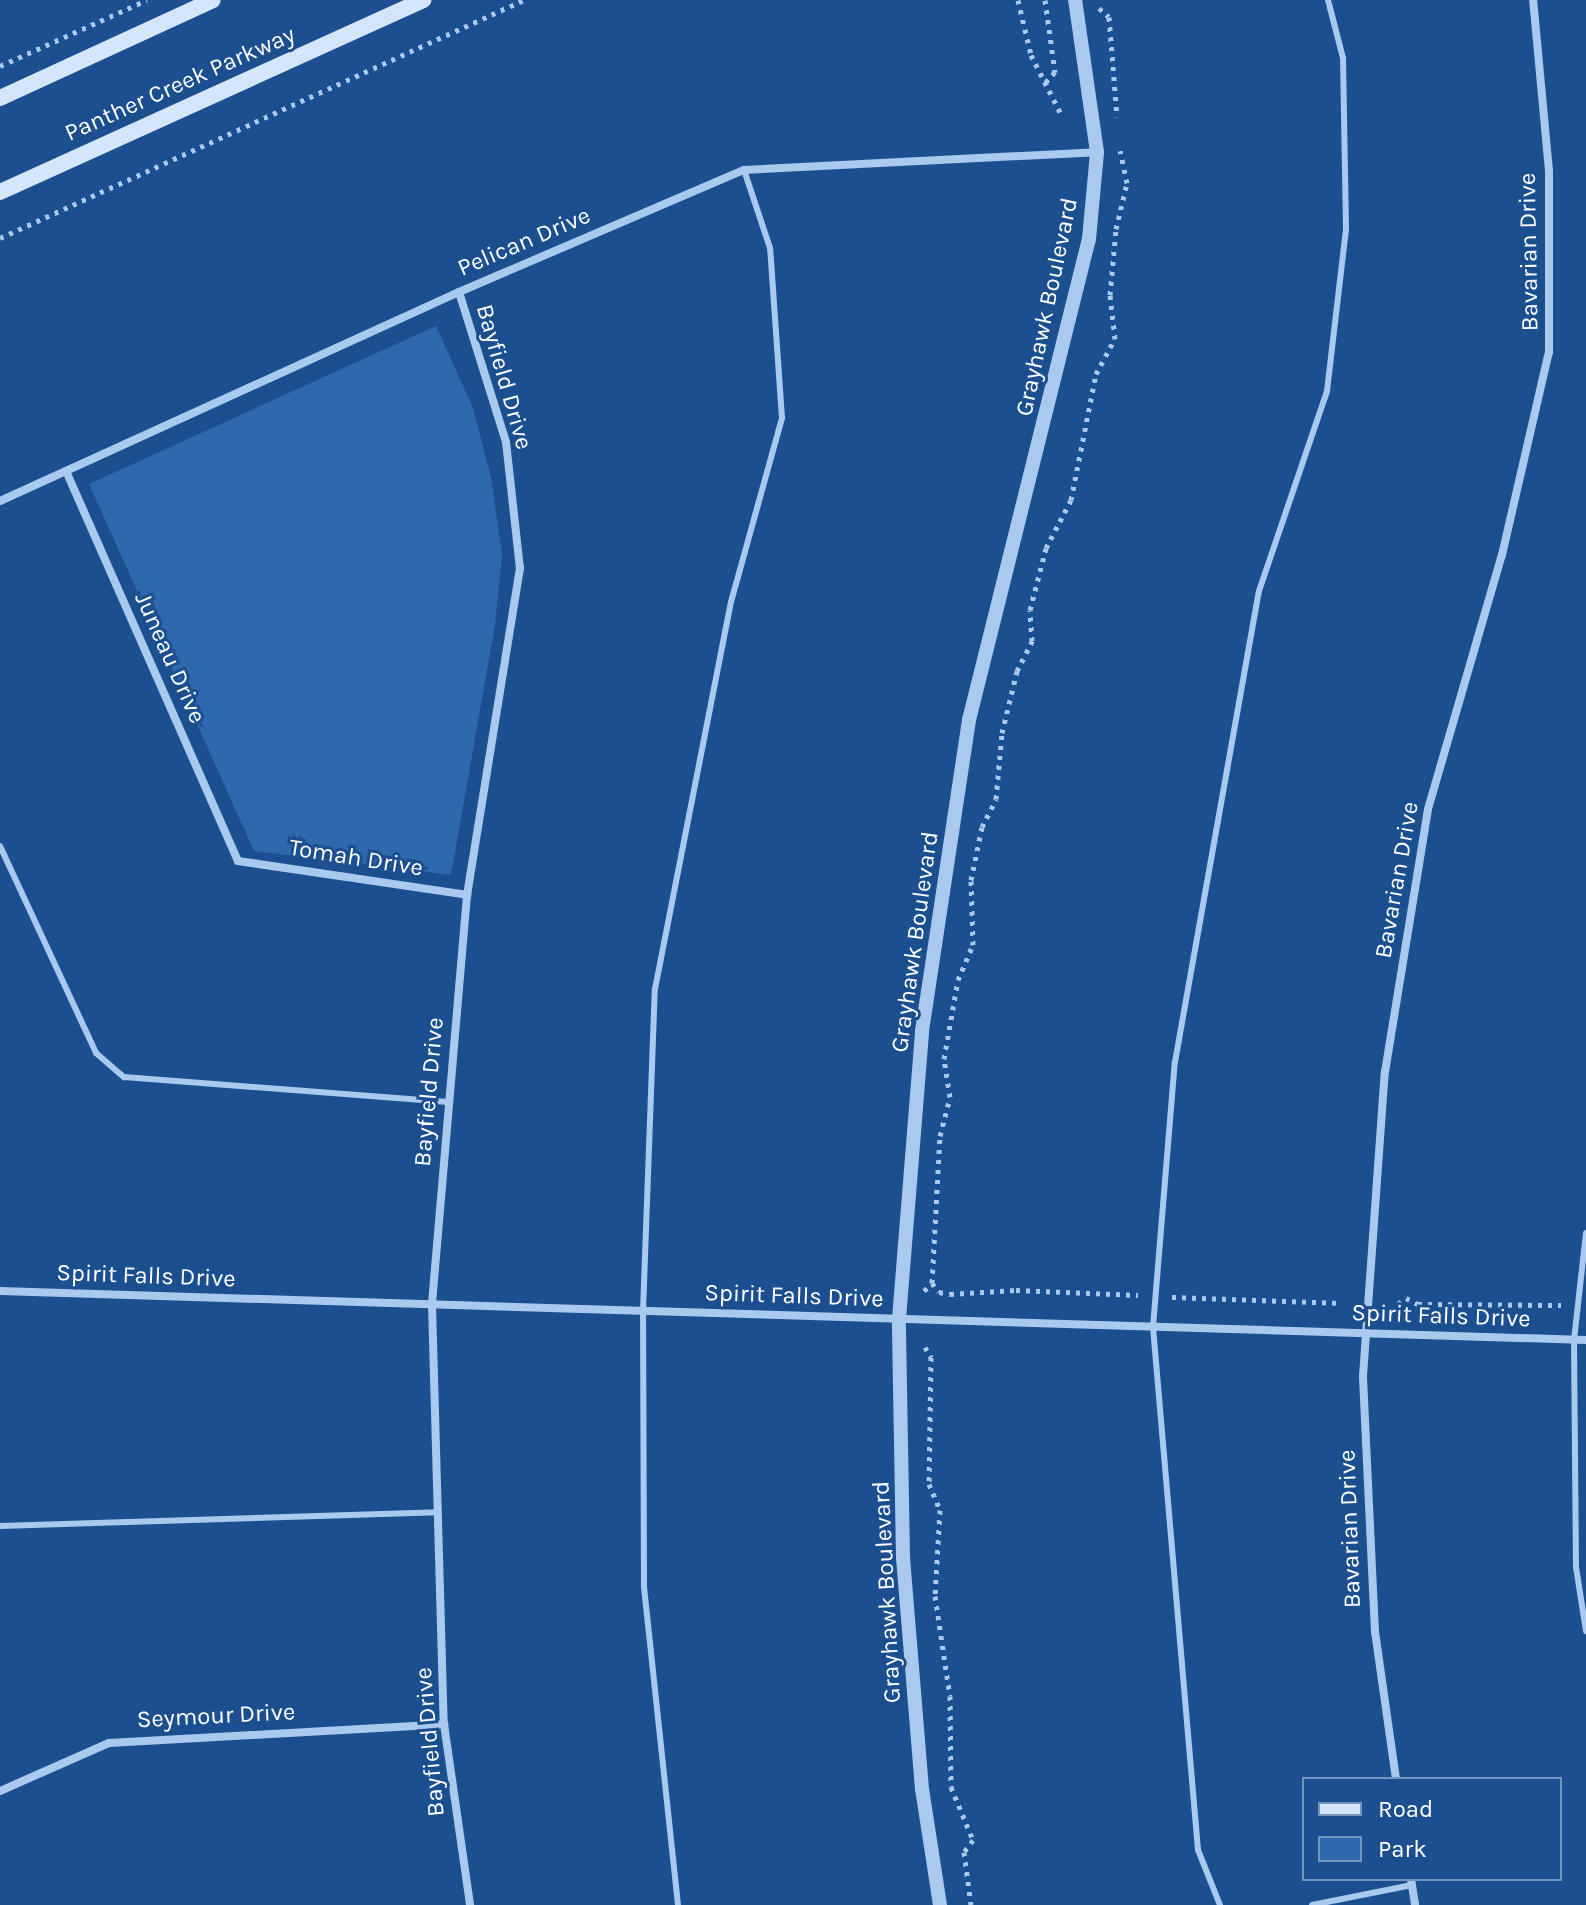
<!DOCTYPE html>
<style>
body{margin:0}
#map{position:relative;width:1586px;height:1905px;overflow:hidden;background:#1b4f8f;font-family:Karla,sans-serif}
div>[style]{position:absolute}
.green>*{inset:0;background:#2e69ad}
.path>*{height:5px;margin-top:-2.5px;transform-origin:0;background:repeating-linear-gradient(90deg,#a9c9ee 0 4px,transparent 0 10px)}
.service>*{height:6px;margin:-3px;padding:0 3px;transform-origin:3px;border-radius:3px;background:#a9c9ee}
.minor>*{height:8px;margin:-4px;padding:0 4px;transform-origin:4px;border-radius:4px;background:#a9c9ee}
.tertiary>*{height:14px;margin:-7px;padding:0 7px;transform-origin:7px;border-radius:7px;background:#a9c9ee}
.secondary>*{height:16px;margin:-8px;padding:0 8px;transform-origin:8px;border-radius:8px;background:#d6e6fa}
span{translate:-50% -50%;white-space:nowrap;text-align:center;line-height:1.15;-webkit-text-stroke:6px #1b4f8f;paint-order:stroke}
.street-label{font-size:24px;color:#fff}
.legend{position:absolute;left:1302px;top:1777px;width:260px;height:104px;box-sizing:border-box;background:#1b4f8f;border:2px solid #7695bc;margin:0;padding:10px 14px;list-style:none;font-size:24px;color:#fff}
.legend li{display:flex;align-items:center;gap:16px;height:40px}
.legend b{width:40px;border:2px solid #7695bc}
</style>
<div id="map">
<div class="green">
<i style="clip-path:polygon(436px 326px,473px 408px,491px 477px,502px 555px,495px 625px,451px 875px,254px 851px,89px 484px)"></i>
</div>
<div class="path">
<i style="left:1018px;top:0;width:57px;rotate:76.7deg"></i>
<i style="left:1031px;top:55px;width:68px;rotate:63.1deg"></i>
<i style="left:1045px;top:0;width:73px;rotate:82.1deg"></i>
<i style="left:1055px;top:72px;width:15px;rotate:132deg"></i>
<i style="left:1099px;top:8px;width:13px;rotate:42deg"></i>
<i style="left:1109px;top:17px;width:100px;rotate:85.4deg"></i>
<i style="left:0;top:66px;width:161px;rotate:-24.2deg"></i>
<i style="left:0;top:238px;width:576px;rotate:-24.43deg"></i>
<i style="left:932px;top:1283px;width:11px;rotate:52deg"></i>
<i style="left:939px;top:1292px;width:11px;rotate:10deg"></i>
<i style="left:950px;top:1294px;width:66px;rotate:-3.5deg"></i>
<i style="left:1016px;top:1290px;width:122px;rotate:2.3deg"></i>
<i style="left:924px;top:1291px;width:11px;rotate:-45deg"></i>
<i style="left:932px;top:1283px;width:147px;rotate:-86.9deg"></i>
<i style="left:940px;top:1136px;width:40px;rotate:-75.6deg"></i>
<i style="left:950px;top:1097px;width:38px;rotate:-99deg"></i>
<i style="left:944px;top:1059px;width:80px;rotate:-80deg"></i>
<i style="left:958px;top:980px;width:38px;rotate:-67deg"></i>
<i style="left:973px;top:945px;width:65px;rotate:-91.8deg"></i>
<i style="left:971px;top:880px;width:54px;rotate:-78.3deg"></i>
<i style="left:982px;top:827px;width:31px;rotate:-63deg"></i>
<i style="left:996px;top:799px;width:66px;rotate:-84.8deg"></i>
<i style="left:1002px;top:733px;width:64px;rotate:-76.4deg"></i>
<i style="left:1017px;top:671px;width:34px;rotate:-63deg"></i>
<i style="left:1032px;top:641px;width:31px;rotate:-94deg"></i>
<i style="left:1030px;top:610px;width:64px;rotate:-75.5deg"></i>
<i style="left:1046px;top:548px;width:54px;rotate:-62.5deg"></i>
<i style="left:1071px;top:500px;width:128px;rotate:-78.8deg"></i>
<i style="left:1096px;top:374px;width:40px;rotate:-62deg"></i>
<i style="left:1115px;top:339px;width:44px;rotate:-96.5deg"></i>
<i style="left:1110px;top:295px;width:66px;rotate:-84.8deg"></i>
<i style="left:1116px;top:229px;width:47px;rotate:-76.6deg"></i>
<i style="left:1127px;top:183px;width:33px;rotate:-102deg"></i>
<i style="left:1172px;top:1297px;width:170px;rotate:2deg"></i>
<i style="left:1398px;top:1304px;width:10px;rotate:-37deg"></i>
<i style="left:1406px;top:1298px;width:13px;rotate:27deg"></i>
<i style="left:1418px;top:1304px;width:143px;rotate:0.4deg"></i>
<i style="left:925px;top:1347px;width:12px;rotate:59deg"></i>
<i style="left:931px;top:1357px;width:127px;rotate:90.9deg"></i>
<i style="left:929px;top:1484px;width:28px;rotate:67deg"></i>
<i style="left:940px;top:1510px;width:86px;rotate:93.3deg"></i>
<i style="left:935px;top:1596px;width:101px;rotate:81.5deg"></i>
<i style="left:950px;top:1696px;width:91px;rotate:89.4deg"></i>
<i style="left:951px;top:1787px;width:57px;rotate:67.5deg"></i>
<i style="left:973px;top:1840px;width:15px;rotate:127deg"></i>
<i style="left:964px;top:1852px;width:53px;rotate:82.5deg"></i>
</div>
<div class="service">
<i style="left:0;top:846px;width:228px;rotate:65.1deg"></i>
<i style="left:96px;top:1053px;width:37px;rotate:41deg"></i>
<i style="left:124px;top:1077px;width:325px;rotate:4.4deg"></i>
<i style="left:1586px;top:1233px;width:108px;rotate:96.4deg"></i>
<i style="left:1574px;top:1340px;width:227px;rotate:89.5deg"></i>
<i style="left:1576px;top:1567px;width:65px;rotate:81.1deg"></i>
<i style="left:0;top:1526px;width:438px;rotate:-1.8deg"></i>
<i style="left:678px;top:1905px;width:320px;rotate:-96.1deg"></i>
<i style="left:644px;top:1587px;width:276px;rotate:-90.2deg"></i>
<i style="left:643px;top:1311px;width:322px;rotate:-87.9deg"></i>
<i style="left:655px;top:989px;width:394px;rotate:-78.9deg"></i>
<i style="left:731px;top:602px;width:191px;rotate:-74.5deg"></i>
<i style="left:782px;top:418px;width:170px;rotate:-94deg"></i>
<i style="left:770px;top:248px;width:82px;rotate:-108.4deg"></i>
<i style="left:1220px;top:1905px;width:59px;rotate:-111.8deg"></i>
<i style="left:1198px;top:1850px;width:525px;rotate:-94.92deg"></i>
<i style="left:1153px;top:1327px;width:266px;rotate:-85.3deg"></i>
<i style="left:1175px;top:1062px;width:478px;rotate:-79.9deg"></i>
<i style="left:1259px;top:591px;width:211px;rotate:-71.2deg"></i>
<i style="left:1327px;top:391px;width:163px;rotate:-83.3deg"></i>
<i style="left:1346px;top:229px;width:171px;rotate:-91deg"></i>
<i style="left:1343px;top:58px;width:60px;rotate:-104.5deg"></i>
<i style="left:1312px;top:1905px;width:102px;rotate:-11.3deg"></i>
</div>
<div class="minor">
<i style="left:459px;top:292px;width:157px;rotate:72.6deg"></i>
<i style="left:506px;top:442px;width:127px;rotate:83.7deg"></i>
<i style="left:520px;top:568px;width:331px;rotate:99.2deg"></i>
<i style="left:467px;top:895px;width:411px;rotate:94.9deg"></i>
<i style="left:432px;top:1305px;width:419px;rotate:88.4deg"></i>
<i style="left:444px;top:1724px;width:183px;rotate:81.8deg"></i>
<i style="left:66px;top:471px;width:426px;rotate:66.2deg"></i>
<i style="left:238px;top:861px;width:232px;rotate:8.4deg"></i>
<i style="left:0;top:501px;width:504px;rotate:-24.48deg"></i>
<i style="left:459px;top:292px;width:310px;rotate:-23.2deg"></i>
<i style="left:744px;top:170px;width:353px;rotate:-2.9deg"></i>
<i style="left:0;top:1291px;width:1587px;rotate:1.77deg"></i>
<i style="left:1396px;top:1779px;width:148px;rotate:-98.1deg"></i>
<i style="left:1375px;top:1632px;width:256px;rotate:-92.7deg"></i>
<i style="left:1363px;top:1376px;width:305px;rotate:-85.9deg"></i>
<i style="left:1385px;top:1072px;width:266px;rotate:-80.7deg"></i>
<i style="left:1428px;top:809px;width:265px;rotate:-73.8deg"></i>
<i style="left:1502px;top:555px;width:208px;rotate:-77deg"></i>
<i style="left:1549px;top:352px;width:181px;rotate:-90deg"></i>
<i style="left:1549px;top:171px;width:172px;rotate:-95.3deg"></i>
<i style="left:0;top:1791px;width:119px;rotate:-23.8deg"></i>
<i style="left:109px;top:1743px;width:336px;rotate:-3.2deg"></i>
<i style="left:1411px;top:1879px;width:26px;rotate:81deg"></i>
</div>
<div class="tertiary">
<i style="left:940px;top:1905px;width:117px;rotate:-98.8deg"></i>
<i style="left:922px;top:1789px;width:232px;rotate:-94.7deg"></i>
<i style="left:903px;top:1558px;width:239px;rotate:-91deg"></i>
<i style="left:899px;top:1319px;width:289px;rotate:-85.4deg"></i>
<i style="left:922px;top:1031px;width:315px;rotate:-81.4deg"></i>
<i style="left:969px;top:720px;width:496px;rotate:-76deg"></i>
<i style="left:1089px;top:239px;width:87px;rotate:-84.7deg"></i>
<i style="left:1097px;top:152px;width:154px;rotate:-98.2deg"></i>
</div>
<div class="secondary">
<i style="left:0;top:98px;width:234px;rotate:-24.7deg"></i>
<i style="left:0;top:192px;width:465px;rotate:-24.4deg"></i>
</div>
<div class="street-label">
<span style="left:180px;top:84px;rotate:-24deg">Panther Creek Parkway</span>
<span style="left:524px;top:242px;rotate:-23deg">Pelican Drive</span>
<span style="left:1529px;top:252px;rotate:-91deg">Bavarian Drive</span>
<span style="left:1047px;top:307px;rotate:-78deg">Grayhawk Boulevard</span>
<span style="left:504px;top:377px;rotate:74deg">Bayfield Drive</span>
<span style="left:170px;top:658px;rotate:66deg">Juneau Drive</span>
<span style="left:356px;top:858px;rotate:9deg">Tomah Drive</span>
<span style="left:1397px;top:880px;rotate:-80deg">Bavarian Drive</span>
<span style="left:915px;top:942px;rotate:-82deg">Grayhawk Boulevard</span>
<span style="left:429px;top:1092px;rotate:-85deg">Bayfield Drive</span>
<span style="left:146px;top:1276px;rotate:2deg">Spirit Falls Drive</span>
<span style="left:794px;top:1296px;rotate:2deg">Spirit Falls Drive</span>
<span style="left:1441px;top:1316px;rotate:2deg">Spirit Falls Drive</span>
<span style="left:1350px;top:1529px;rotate:-92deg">Bavarian Drive</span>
<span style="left:887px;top:1592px;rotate:-93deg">Grayhawk Boulevard</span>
<span style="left:216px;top:1716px;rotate:-3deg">Seymour Drive</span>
<span style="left:430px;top:1742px;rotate:-95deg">Bayfield Drive</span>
</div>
<ul class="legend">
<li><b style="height:10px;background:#d6e6fa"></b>Road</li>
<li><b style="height:22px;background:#2e69ad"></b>Park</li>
</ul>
</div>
